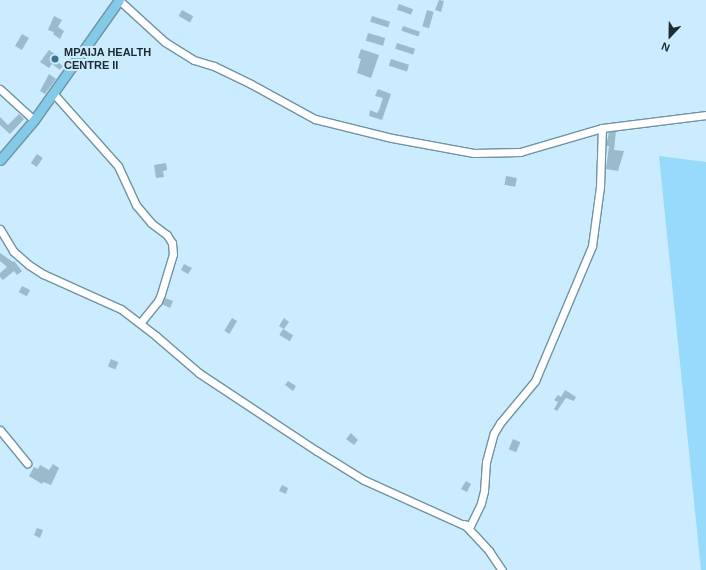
<!DOCTYPE html>
<style>
body{margin:0}
#map{position:relative;width:706px;height:570px;overflow:hidden;background:#caecfe;font-family:Arial,sans-serif}
div>[style]{position:absolute}
.green>*{inset:0;background:#97dafb}
.building>*{inset:0;background:#9bc;transform-origin:0 0}
.roads{filter:drop-shadow(1px 0 #7292a2) drop-shadow(-1px 0 #7292a2) drop-shadow(0 1px #7292a2) drop-shadow(0 -1px #7292a2)}
.minor>*{height:7px;margin:-3.5px;padding:0 3.5px;transform-origin:3.5px;border-radius:3.5px;background:#fff}
.major>*{height:9px;margin:-4.5px;padding:0 4.5px;transform-origin:4.5px;border-radius:4.5px;background:#82cae7}
.dots>*{width:11px;height:11px;translate:-50% -50%;box-sizing:border-box;border:2px solid #caecfe;border-radius:50%}
span{translate:-50% -50%;white-space:nowrap;text-align:center;line-height:1.15;-webkit-text-stroke:4px #caecfe;paint-order:stroke}
.poi-label{font-size:11px;color:#1e2b31;font-weight:700}
.left{translate:0 -50%;text-align:left}
.north{position:absolute;left:650px;top:16px;width:40px;height:40px;-webkit-text-stroke:3px #caecfe;paint-order:stroke;rotate:202deg;font-size:11px;font-weight:700;line-height:16px;text-align:center;color:#1e2b31}
.north::after{content:'';display:block;margin:auto;width:14px;height:18px;background:#1e2b31;clip-path:polygon(50% 0,100% 100%,50% 72%,0 100%)}
</style>
<div id="map">
<div class="green">
<i style="clip-path:polygon(659px 156px,706px 162px,706px 570px,701px 570px)"></i>
</div>
<div class="building">
<i style="clip-path:polygon(439px 0,444px 1px,441px 12px,435px 10px)"></i>
<i style="left:399px;top:4px;width:15px;height:6px;rotate:20deg"></i>
<i style="left:182px;top:10px;width:13px;height:7px;rotate:29deg"></i>
<i style="left:427px;top:10px;width:7px;height:17px;rotate:16deg"></i>
<i style="clip-path:polygon(54px 16px,62px 20px,58px 27px,64px 31px,60px 39px,53px 34px,54px 32px,48px 30px)"></i>
<i style="left:372px;top:16px;width:19px;height:6px;rotate:18deg"></i>
<i style="left:403px;top:26px;width:18px;height:5px;rotate:19deg"></i>
<i style="left:368px;top:33px;width:18px;height:8px;rotate:16deg"></i>
<i style="left:22px;top:34px;width:8px;height:14px;rotate:30deg"></i>
<i style="left:397px;top:43px;width:19px;height:6px;rotate:18deg"></i>
<i style="clip-path:polygon(361px 49px,379px 55px,371px 78px,357px 73px,361px 59px,358px 58px)"></i>
<i style="clip-path:polygon(49px 50px,58px 56px,55px 60px,63px 66px,60px 70px,52px 64px,49px 68px,40px 62px)"></i>
<i style="left:391px;top:59px;width:19px;height:7px;rotate:18deg"></i>
<i style="clip-path:polygon(49px 74px,56px 79px,45px 94px,40px 91px)"></i>
<i style="clip-path:polygon(378px 89px,391px 94px,382px 120px,369px 116px,370px 110px,377px 113px,379px 110px,383px 98px,375px 96px)"></i>
<i style="clip-path:polygon(19px 114px,24px 119px,10px 134px,0 125px,0 117px,8px 125px)"></i>
<i style="clip-path:polygon(616px 131px,614px 150px,624px 151px,618px 171px,606px 169px,609px 146px,606px 146px,609px 132px)"></i>
<i style="left:37px;top:154px;width:7px;height:11px;rotate:34deg"></i>
<i style="clip-path:polygon(166px 163px,167px 170px,163px 171px,164px 177px,156px 178px,154px 165px)"></i>
<i style="left:506px;top:176px;width:11px;height:9px;rotate:10deg"></i>
<i style="clip-path:polygon(0 253px,13px 262px,14px 261px,22px 271px,17px 275px,14px 271px,3px 280px,0 277px,0 273px,7px 267px,0 261px)"></i>
<i style="clip-path:polygon(184px 264px,192px 268px,188px 274px,181px 270px)"></i>
<i style="left:22px;top:286px;width:9px;height:7px;rotate:27deg"></i>
<i style="clip-path:polygon(165px 298px,173px 301px,170px 308px,162px 304px)"></i>
<i style="left:232px;top:318px;width:6px;height:15px;rotate:31deg"></i>
<i style="clip-path:polygon(284px 318px,289px 322px,284px 329px,279px 326px)"></i>
<i style="left:283px;top:329px;width:12px;height:7px;rotate:31deg"></i>
<i style="left:111px;top:359px;width:8px;height:8px;rotate:23deg"></i>
<i style="clip-path:polygon(288px 381px,296px 386px,293px 391px,285px 385px)"></i>
<i style="clip-path:polygon(565px 390px,576px 397px,574px 401px,566px 398px,557px 411px,554px 409px,558px 402px,554px 400px,558px 395px,561px 397px)"></i>
<i style="clip-path:polygon(351px 433px,358px 440px,354px 445px,346px 439px)"></i>
<i style="left:513px;top:439px;width:8px;height:11px;rotate:23deg"></i>
<i style="clip-path:polygon(53px 464px,59px 468px,51px 485px,43px 482px,42px 484px,29px 476px,34px 467px,38px 469px,40px 465px,49px 470px)"></i>
<i style="clip-path:polygon(466px 481px,471px 484px,467px 492px,461px 489px)"></i>
<i style="clip-path:polygon(282px 485px,288px 488px,286px 494px,279px 491px)"></i>
<i style="clip-path:polygon(37px 528px,43px 530px,40px 538px,34px 535px)"></i>
</div>
<div class="roads">
<div class="minor">
<i style="left:119px;top:0;width:62px;rotate:42.4deg"></i>
<i style="left:165px;top:42px;width:34px;rotate:32deg"></i>
<i style="left:194px;top:60px;width:21px;rotate:17deg"></i>
<i style="left:214px;top:66px;width:41px;rotate:25.9deg"></i>
<i style="left:251px;top:84px;width:73px;rotate:28.7deg"></i>
<i style="left:315px;top:119px;width:79px;rotate:13.9deg"></i>
<i style="left:392px;top:138px;width:83px;rotate:10.4deg"></i>
<i style="left:474px;top:153px;width:46px;rotate:-1.2deg"></i>
<i style="left:520px;top:152px;width:85px;rotate:-16.3deg"></i>
<i style="left:602px;top:128px;width:105px;rotate:-7.1deg"></i>
<i style="left:0;top:89px;width:46px;rotate:42.4deg"></i>
<i style="left:53px;top:93px;width:98px;rotate:48.3deg"></i>
<i style="left:118px;top:166px;width:43px;rotate:65.2deg"></i>
<i style="left:136px;top:205px;width:23px;rotate:50deg"></i>
<i style="left:151px;top:223px;width:20px;rotate:37deg"></i>
<i style="left:167px;top:235px;width:9px;rotate:58deg"></i>
<i style="left:172px;top:243px;width:11px;rotate:85deg"></i>
<i style="left:173px;top:254px;width:42px;rotate:106.7deg"></i>
<i style="left:161px;top:294px;width:8px;rotate:113deg"></i>
<i style="left:158px;top:301px;width:28px;rotate:129deg"></i>
<i style="left:0;top:229px;width:26px;rotate:59deg"></i>
<i style="left:13px;top:251px;width:21px;rotate:41deg"></i>
<i style="left:29px;top:265px;width:17px;rotate:33deg"></i>
<i style="left:43px;top:274px;width:85px;rotate:24.2deg"></i>
<i style="left:121px;top:309px;width:44px;rotate:37.6deg"></i>
<i style="left:156px;top:336px;width:57px;rotate:40.7deg"></i>
<i style="left:199px;top:373px;width:141px;rotate:33.5deg"></i>
<i style="left:317px;top:451px;width:55px;rotate:31.7deg"></i>
<i style="left:364px;top:480px;width:112px;rotate:24.3deg"></i>
<i style="left:466px;top:526px;width:34px;rotate:47deg"></i>
<i style="left:489px;top:551px;width:23px;rotate:56deg"></i>
<i style="left:0;top:430px;width:43px;rotate:50.7deg"></i>
<i style="left:464px;top:524px;width:6px;rotate:18deg"></i>
<i style="left:470px;top:526px;width:25px;rotate:-64deg"></i>
<i style="left:481px;top:503px;width:12px;rotate:-76deg"></i>
<i style="left:484px;top:491px;width:29px;rotate:-86deg"></i>
<i style="left:486px;top:462px;width:30px;rotate:-75deg"></i>
<i style="left:494px;top:433px;width:12px;rotate:-59deg"></i>
<i style="left:500px;top:423px;width:55px;rotate:-50.2deg"></i>
<i style="left:535px;top:381px;width:147px;rotate:-67.1deg"></i>
<i style="left:592px;top:246px;width:60px;rotate:-82.3deg"></i>
<i style="left:600px;top:187px;width:59px;rotate:-88.1deg"></i>
</div>
<div class="major">
<i style="left:0;top:160px;width:52px;rotate:-49.6deg"></i>
<i style="left:34px;top:120px;width:147px;rotate:-54.7deg"></i>
</div>
</div>
<div class="dots">
<i style="left:55px;top:59px;background:#3b748e"></i>
</div>
<div class="poi-label">
<span class="left" style="left:64px;top:59px">MPAIJA HEALTH<br>CENTRE II</span>
</div>
<div class="north">N</div>
</div>
